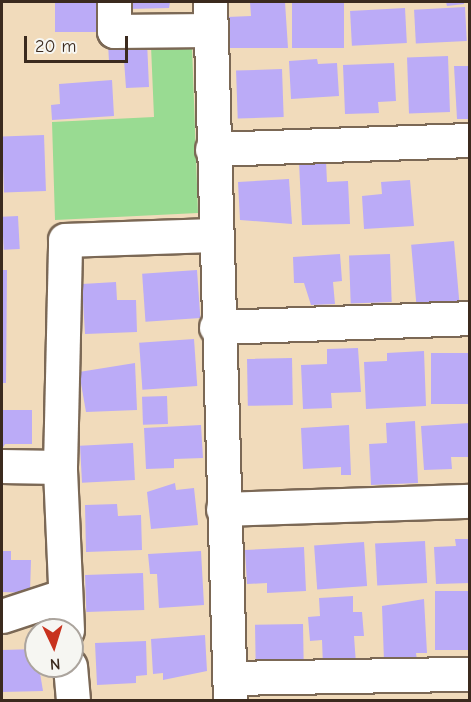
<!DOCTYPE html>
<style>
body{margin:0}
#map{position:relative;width:471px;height:702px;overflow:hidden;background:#f1dbbb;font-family:"Comic Neue",sans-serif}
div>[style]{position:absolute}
.green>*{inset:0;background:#99db92}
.building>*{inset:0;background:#bbabf7;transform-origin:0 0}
.roads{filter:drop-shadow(2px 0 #7b6855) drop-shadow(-2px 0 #7b6855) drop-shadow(0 2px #7b6855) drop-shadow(0 -2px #7b6855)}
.minor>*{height:33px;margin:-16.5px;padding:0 16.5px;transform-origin:16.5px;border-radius:16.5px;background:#fff}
span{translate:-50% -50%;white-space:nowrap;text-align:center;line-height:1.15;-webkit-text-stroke:5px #f6f6f2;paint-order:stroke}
.frame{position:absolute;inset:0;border:3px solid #3b2a1e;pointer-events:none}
.north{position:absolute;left:24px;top:618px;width:60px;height:60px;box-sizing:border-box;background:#f6f6f2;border:2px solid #aba49d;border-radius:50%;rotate:176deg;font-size:16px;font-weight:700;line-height:24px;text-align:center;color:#3b2a1e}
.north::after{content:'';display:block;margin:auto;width:21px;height:27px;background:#c8321e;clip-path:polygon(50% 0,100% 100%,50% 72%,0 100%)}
.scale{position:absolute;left:24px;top:36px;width:104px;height:27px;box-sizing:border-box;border:3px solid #3b2a1e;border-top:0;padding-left:8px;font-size:18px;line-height:21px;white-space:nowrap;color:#3b2a1e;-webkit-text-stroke:4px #f6f6f2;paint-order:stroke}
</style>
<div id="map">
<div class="green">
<i style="clip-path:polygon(151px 46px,192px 46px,198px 213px,55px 220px,52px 122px,154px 117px)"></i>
</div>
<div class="building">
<i style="left:55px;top:2px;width:42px;height:30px"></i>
<i style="clip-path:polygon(128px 2px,170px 2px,169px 8px,128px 9px)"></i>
<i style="clip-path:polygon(250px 2px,285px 2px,288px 48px,229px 48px,227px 17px,251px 16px)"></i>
<i style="left:292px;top:2px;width:52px;height:46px"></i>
<i style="clip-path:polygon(446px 2px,464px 2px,464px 4px,447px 6px)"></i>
<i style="left:465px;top:7px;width:34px;height:51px;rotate:87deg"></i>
<i style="left:405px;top:8px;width:35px;height:55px;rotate:87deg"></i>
<i style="clip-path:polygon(147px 41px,149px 87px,126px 88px,124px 60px,109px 61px,108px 44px)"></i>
<i style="left:448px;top:56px;width:56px;height:41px;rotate:88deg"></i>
<i style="clip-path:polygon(317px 59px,318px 64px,337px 63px,339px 96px,291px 99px,289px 61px)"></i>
<i style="clip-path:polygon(394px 63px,396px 101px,378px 102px,379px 113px,345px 114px,343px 65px)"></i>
<i style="clip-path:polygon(454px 66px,470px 66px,470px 119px,457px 119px)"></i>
<i style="left:282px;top:69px;width:48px;height:46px;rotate:88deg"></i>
<i style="clip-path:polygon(112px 80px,114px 116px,52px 120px,51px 105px,60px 104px,59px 84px)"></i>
<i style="left:44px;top:135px;width:56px;height:42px;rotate:88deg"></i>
<i style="clip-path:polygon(326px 161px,327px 182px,348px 181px,350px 224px,302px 225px,299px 162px)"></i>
<i style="clip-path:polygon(289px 179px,292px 224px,240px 220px,238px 182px)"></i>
<i style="clip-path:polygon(410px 180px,414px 226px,364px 229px,362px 196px,382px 194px,381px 182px)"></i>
<i style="left:18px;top:216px;width:33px;height:16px;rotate:87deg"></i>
<i style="left:454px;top:241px;width:62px;height:43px;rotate:85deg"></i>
<i style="clip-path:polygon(340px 254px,342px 281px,333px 282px,335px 304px,311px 305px,304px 283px,294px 283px,293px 257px)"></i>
<i style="left:390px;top:254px;width:48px;height:41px;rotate:88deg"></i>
<i style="clip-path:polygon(2px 270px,7px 270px,6px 383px,2px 383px)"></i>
<i style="left:197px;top:270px;width:48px;height:55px;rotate:86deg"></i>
<i style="clip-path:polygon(116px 282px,117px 300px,136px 300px,137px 332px,85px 334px,82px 284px)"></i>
<i style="left:194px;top:339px;width:47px;height:55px;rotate:86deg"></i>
<i style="clip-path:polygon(358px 348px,361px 392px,331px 393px,332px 408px,303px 409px,301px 365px,327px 364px,327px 349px)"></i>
<i style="clip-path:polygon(424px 351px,426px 406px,366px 409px,364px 362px,387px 361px,387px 353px)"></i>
<i style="left:470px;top:353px;width:51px;height:39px;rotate:90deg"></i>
<i style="left:292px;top:358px;width:47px;height:45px;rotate:89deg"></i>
<i style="clip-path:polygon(135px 363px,137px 410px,86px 412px,79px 372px)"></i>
<i style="left:167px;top:396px;width:28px;height:25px;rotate:88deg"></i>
<i style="clip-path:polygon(2px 410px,32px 410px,32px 444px,5px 444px,2px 449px)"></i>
<i style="clip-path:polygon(415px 421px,418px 483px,371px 485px,369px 444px,387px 443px,386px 423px)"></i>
<i style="clip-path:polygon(470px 423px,470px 457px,451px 457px,452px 469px,424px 470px,421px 426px)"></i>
<i style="clip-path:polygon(201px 425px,203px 458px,174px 459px,174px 468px,146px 469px,144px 428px)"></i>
<i style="clip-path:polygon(349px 425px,351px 475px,341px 475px,341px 467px,303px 469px,301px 428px)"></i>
<i style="left:133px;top:443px;width:37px;height:53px;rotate:87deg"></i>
<i style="clip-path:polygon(175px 483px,176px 490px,194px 488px,198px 525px,151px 529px,147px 492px)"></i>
<i style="clip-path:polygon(117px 504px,118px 516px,141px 515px,142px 550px,86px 552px,85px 505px)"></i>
<i style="clip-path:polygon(455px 539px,470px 539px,470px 583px,436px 584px,434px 547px,456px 546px)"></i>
<i style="left:425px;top:541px;width:42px;height:50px;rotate:87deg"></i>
<i style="left:364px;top:542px;width:44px;height:50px;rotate:86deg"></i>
<i style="clip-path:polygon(304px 547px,306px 591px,267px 593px,267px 583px,247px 584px,245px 550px)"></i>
<i style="clip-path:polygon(2px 551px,11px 551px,11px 560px,31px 560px,30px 593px,2px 592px)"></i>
<i style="clip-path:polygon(201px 551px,204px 605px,159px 608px,157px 574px,150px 574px,148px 554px)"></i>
<i style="left:143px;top:573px;width:37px;height:58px;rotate:88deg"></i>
<i style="left:470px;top:591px;width:59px;height:35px;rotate:90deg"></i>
<i style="clip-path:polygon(353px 596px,353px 612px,362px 612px,364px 636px,354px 636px,356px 664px,323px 667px,322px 640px,310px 641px,308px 617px,320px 616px,319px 598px)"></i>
<i style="clip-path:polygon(424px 599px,427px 653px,416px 653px,417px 660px,384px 661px,382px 606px)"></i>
<i style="left:303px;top:624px;width:45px;height:48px;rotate:89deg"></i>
<i style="clip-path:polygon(205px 635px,207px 671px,163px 680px,163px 673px,153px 674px,151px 639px)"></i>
<i style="clip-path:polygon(146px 641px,147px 675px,136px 676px,136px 683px,97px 685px,95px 643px)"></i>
<i style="clip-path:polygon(36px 649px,43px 691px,2px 692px,2px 650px)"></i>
</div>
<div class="roads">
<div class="minor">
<i style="left:114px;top:2px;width:29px;rotate:90deg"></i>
<i style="left:114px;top:31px;width:95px;rotate:-0.6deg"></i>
<i style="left:210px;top:2px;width:698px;rotate:88.36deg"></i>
<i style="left:212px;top:149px;width:258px;rotate:-2deg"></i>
<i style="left:216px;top:327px;width:254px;rotate:-2deg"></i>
<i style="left:2px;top:466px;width:58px;rotate:1deg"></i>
<i style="left:223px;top:509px;width:247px;rotate:-1.9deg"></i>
<i style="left:2px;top:616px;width:64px;rotate:-18.2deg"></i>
<i style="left:67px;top:630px;width:163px;rotate:-92.5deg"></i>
<i style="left:60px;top:467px;width:227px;rotate:-88.7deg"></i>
<i style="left:65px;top:240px;width:147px;rotate:-1.9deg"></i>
<i style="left:70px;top:666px;width:34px;rotate:85deg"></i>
<i style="left:229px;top:678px;width:241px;rotate:-1deg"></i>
</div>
</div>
<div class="frame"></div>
<div class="north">N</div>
<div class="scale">20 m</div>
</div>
